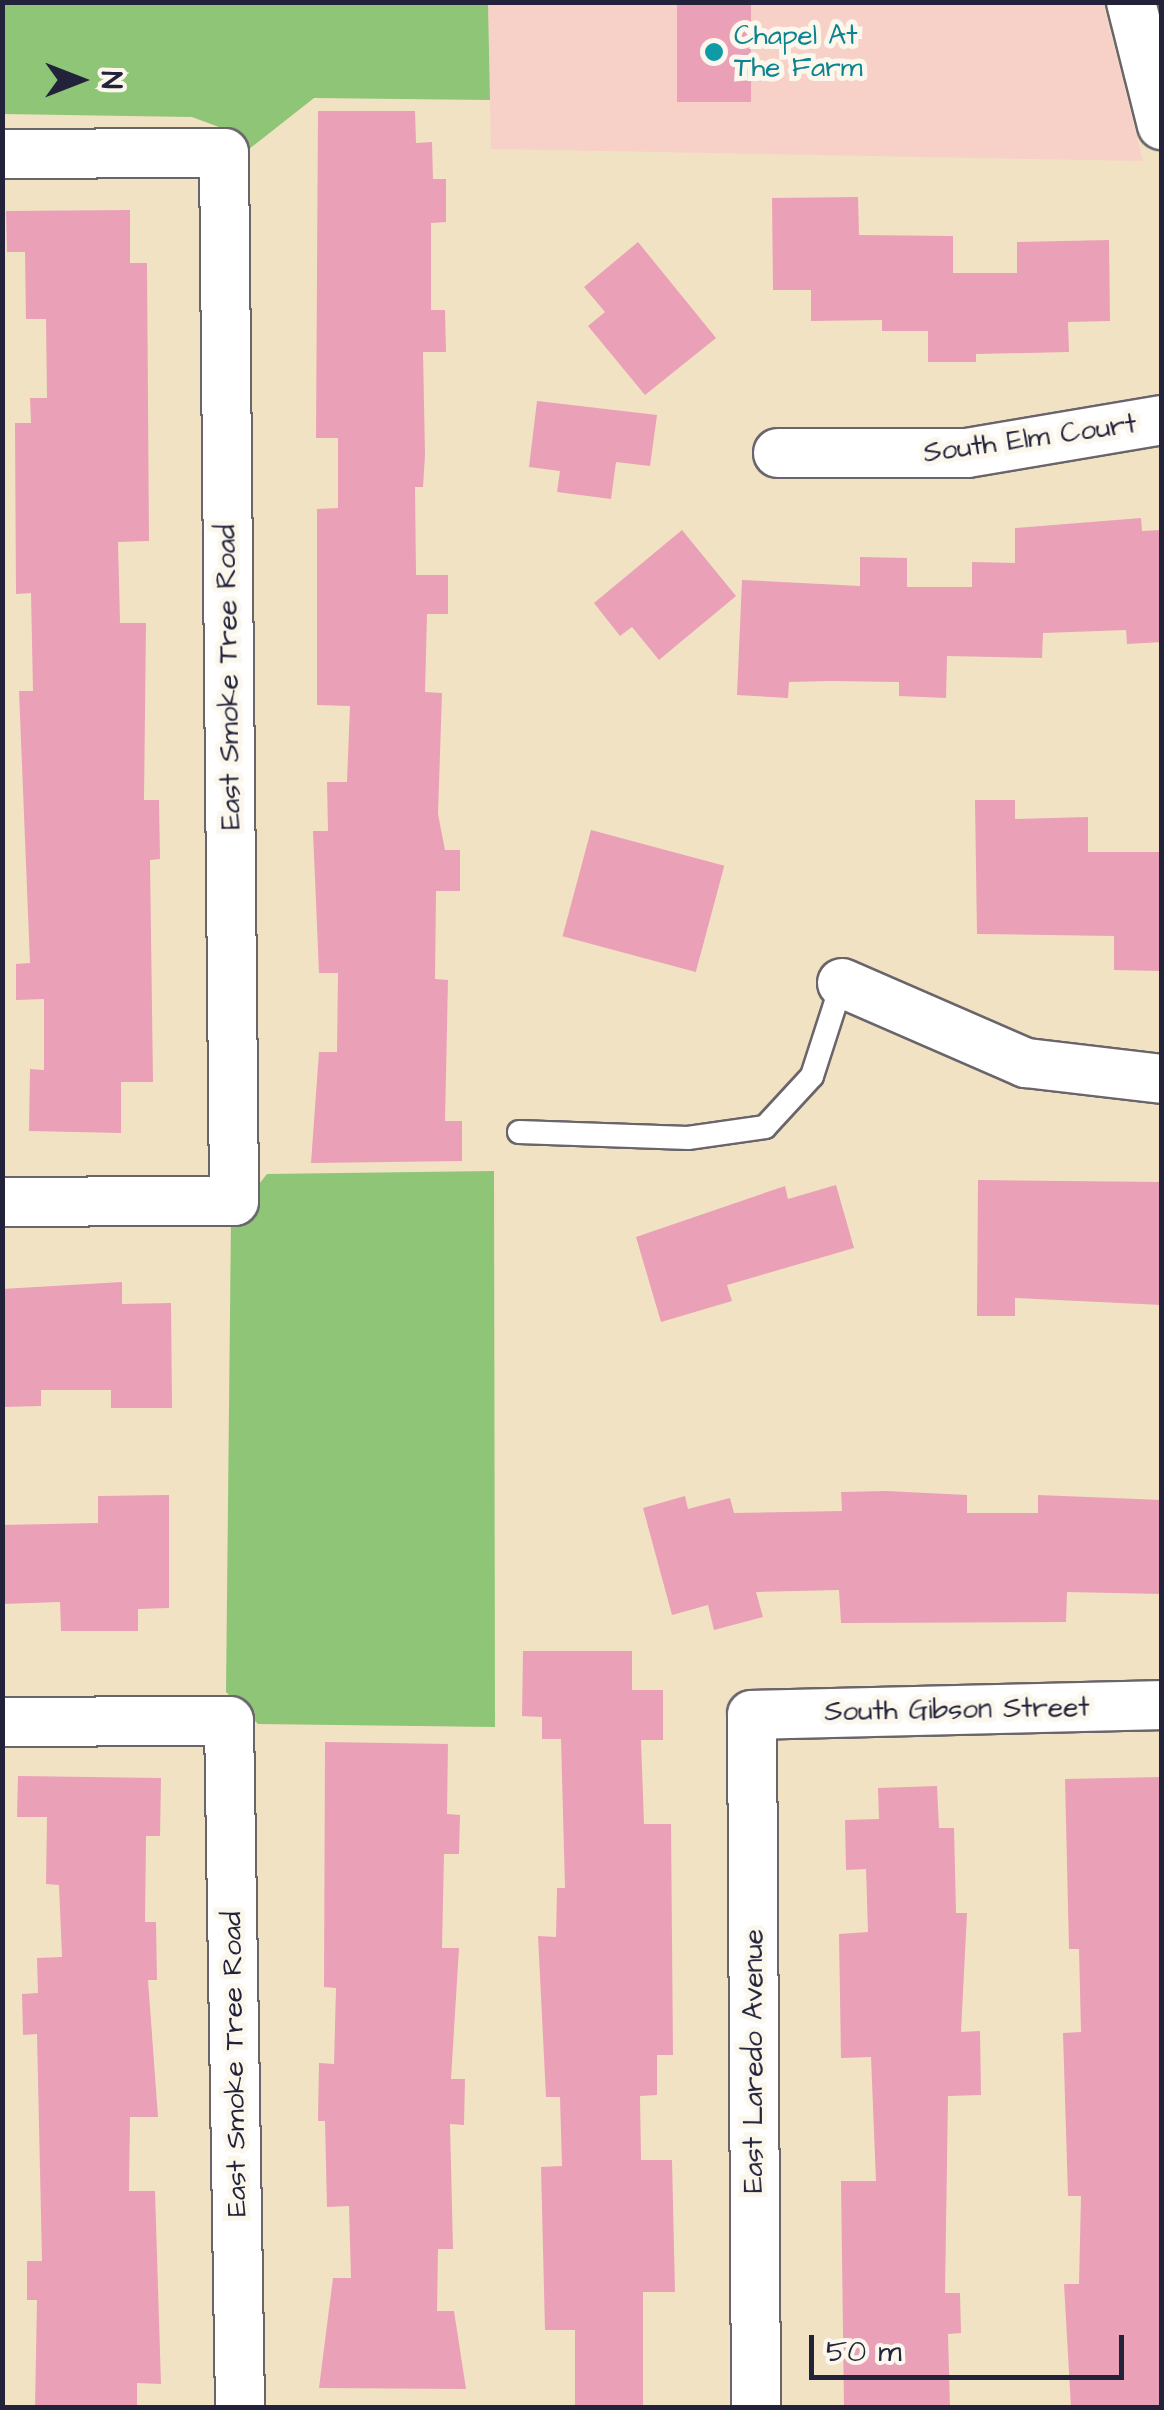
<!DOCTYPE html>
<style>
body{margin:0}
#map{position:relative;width:1164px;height:2410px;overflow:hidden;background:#f1e2c4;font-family:"Architects Daughter",sans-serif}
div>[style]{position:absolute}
.built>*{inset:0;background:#f7d1c8}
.green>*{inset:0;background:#8fc577}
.building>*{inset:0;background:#eaa0b7;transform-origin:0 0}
.roads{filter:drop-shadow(2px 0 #6a656b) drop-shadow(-2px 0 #6a656b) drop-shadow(0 2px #6a656b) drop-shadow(0 -2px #6a656b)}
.service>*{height:22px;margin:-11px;padding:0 11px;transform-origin:11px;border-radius:11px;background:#fff}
.minor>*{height:48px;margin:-24px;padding:0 24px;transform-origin:24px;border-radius:24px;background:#fff}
.dots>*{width:28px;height:28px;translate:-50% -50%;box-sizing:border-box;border:5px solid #fbf7ec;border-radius:50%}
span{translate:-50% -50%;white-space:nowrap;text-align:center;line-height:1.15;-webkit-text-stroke:10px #fbf7ec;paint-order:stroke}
.culture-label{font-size:28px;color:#0d838f}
.left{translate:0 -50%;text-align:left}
.street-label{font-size:28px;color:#22223b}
.frame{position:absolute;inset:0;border:5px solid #22223b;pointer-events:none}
.north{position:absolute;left:30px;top:30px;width:100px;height:100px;-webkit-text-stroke:8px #fbf7ec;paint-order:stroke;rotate:90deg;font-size:28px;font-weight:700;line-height:40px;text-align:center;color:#22223b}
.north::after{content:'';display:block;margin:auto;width:35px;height:45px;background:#22223b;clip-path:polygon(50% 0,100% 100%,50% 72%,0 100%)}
.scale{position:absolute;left:809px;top:2335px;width:315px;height:45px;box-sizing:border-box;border:5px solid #22223b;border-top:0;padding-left:12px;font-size:30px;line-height:35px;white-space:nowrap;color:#22223b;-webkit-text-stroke:8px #fbf7ec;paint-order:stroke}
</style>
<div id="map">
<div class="built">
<i style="clip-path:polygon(488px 3px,1103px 3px,1143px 161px,491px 149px)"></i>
</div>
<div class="green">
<i style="clip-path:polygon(3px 3px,488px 3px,490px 100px,314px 98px,244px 153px,219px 127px,192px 117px,3px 114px)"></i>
<i style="clip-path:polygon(494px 1171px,495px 1727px,258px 1724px,226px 1692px,231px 1219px,267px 1174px)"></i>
</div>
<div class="building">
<i style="left:677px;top:2px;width:74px;height:100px"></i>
<i style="clip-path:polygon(318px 111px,415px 111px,416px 143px,432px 142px,433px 179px,446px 179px,446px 222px,431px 223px,431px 310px,445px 310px,446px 352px,423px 352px,425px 455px,423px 487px,415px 487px,416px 575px,448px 575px,448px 614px,427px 614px,425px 692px,442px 693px,438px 814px,445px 850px,460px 850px,460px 891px,436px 891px,435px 979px,448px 980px,445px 1121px,462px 1121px,462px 1161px,311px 1163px,319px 1052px,337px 1052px,338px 973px,319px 973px,313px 831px,328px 831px,327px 782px,347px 782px,350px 706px,317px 705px,317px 509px,338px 508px,338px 438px,316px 438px)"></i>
<i style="clip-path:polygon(858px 197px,859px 235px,953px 236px,953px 273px,1017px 273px,1017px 242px,1109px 240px,1110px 321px,1068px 322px,1069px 352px,976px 354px,976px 362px,928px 362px,928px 331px,882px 331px,882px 320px,811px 321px,811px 290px,773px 290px,772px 198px)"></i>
<i style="clip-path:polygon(130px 210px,130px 263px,147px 263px,149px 541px,118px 542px,120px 623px,146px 623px,144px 800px,159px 800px,160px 859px,150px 860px,153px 1082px,121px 1082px,121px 1133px,29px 1131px,30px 1069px,44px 1070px,44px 999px,16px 1000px,16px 964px,30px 963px,19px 691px,33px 691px,31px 593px,16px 594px,15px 423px,31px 423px,30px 398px,47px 398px,46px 319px,26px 319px,25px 252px,7px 252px,6px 211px)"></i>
<i style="clip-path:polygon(638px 242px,716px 338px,645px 395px,588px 326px,605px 312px,584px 287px)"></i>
<i style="clip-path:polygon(537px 401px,657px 415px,650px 466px,616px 462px,611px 499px,557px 492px,560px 471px,529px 467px)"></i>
<i style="clip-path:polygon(1141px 518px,1142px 531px,1162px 530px,1162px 642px,1127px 644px,1126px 630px,1043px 633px,1042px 658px,947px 656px,946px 698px,899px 696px,899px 682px,831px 681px,789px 682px,788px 698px,737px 695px,742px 580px,860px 586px,860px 557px,907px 558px,907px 587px,972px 587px,972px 562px,1015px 563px,1015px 528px)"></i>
<i style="clip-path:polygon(682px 530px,736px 596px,659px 660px,632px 627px,620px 636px,594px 603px)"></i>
<i style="clip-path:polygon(975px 800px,1015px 800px,1015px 819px,1088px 817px,1088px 852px,1162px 852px,1162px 971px,1114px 970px,1114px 936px,977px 934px)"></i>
<i style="left:591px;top:830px;width:138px;height:110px;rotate:15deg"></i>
<i style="clip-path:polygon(978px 1180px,1162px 1182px,1162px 1305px,1015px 1298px,1015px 1316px,977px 1316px)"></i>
<i style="clip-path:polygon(836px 1185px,854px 1248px,727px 1285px,732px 1301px,661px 1322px,636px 1237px,785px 1186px,788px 1199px)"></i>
<i style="clip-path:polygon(122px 1282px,122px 1304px,171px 1303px,172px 1408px,111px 1408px,111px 1390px,41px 1390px,41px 1406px,2px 1407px,2px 1289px)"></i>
<i style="clip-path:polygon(886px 1491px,967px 1495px,967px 1513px,1038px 1513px,1038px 1495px,1162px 1500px,1162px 1594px,1067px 1592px,1066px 1622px,841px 1623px,839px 1590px,756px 1592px,763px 1617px,714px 1630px,708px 1605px,672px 1615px,643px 1508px,685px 1496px,688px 1509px,730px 1498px,734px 1513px,842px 1511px,841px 1492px)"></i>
<i style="clip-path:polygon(169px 1495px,169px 1608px,138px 1609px,138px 1631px,61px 1631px,60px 1602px,2px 1604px,2px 1525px,98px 1523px,98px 1496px)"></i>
<i style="clip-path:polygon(523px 1651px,632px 1651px,632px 1690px,663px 1690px,663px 1740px,641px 1740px,644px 1824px,671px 1824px,673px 2055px,657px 2055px,657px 2095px,640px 2096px,641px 2160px,672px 2160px,675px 2292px,643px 2292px,643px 2408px,575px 2408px,575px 2330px,545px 2330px,541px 2167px,562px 2166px,560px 2097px,546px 2097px,538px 1936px,556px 1937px,557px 1888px,565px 1888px,561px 1739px,542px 1739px,542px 1717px,522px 1716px)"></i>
<i style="clip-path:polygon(325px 1742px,448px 1744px,447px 1814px,460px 1815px,459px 1854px,444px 1854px,442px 1948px,459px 1948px,451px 2079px,465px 2079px,464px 2125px,450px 2124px,453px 2249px,438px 2249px,437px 2311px,454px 2311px,466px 2389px,319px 2388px,333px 2278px,351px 2278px,349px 2206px,327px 2207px,325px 2121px,318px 2121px,319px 2063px,334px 2064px,336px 1988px,324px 1987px)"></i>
<i style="clip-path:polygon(18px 1776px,161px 1778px,160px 1836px,146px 1836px,145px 1922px,156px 1922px,157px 1980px,148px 1980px,158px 2117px,130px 2117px,129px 2191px,155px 2191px,161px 2384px,137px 2383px,137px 2408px,35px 2408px,37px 2300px,27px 2300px,27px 2261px,42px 2261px,37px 2034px,23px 2035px,22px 1994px,38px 1993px,37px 1958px,62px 1957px,59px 1885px,46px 1884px,47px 1817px,17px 1817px)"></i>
<i style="clip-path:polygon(1162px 1777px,1162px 2408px,1071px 2408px,1064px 2284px,1079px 2284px,1081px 2196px,1068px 2196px,1063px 2033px,1081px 2032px,1079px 1949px,1069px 1949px,1065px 1779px)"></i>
<i style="clip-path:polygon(937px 1786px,939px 1828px,954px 1828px,956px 1913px,967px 1913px,961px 2032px,980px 2031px,981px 2095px,948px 2096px,945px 2293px,960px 2293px,961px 2333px,948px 2334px,950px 2408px,844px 2408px,841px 2181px,876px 2181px,871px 2057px,841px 2058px,839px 1934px,868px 1932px,866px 1869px,846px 1870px,845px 1820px,879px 1819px,878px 1788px)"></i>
</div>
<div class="roads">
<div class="service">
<i style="left:519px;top:1132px;width:169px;rotate:2deg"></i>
<i style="left:688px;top:1138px;width:78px;rotate:-8.1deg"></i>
<i style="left:765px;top:1127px;width:69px;rotate:-47.3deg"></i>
<i style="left:812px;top:1076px;width:98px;rotate:-72.1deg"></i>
</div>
<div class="minor">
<i style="left:1131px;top:2px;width:127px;rotate:75.9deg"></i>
<i style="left:2px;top:154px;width:222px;rotate:-0.3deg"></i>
<i style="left:224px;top:153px;width:1048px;rotate:89.45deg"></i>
<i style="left:234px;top:1201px;width:232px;rotate:179.8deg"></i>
<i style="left:778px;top:453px;width:189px"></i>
<i style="left:967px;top:453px;width:198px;rotate:-9.6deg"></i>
<i style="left:842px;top:983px;width:201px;rotate:23.5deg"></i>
<i style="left:1026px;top:1063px;width:137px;rotate:6.7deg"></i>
<i style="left:2px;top:1722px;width:227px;rotate:-0.3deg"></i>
<i style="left:229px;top:1721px;width:687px;rotate:89.08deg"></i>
<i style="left:756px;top:2408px;width:693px;rotate:-90.33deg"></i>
<i style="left:752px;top:1715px;width:410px;rotate:-1.4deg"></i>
</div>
</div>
<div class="dots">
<i style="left:714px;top:52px;background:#0f9aa8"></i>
</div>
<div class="culture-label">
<span class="left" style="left:734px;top:52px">Chapel At<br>The Farm</span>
</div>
<div class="street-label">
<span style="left:1030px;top:439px;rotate:-8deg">South Elm Court</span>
<span style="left:229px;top:677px;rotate:-91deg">East Smoke Tree Road</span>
<span style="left:957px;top:1710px;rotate:-1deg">South Gibson Street</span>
<span style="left:754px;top:2061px;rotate:-90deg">East Laredo Avenue</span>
<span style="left:235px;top:2064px;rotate:-91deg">East Smoke Tree Road</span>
</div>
<div class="frame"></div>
<div class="north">N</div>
<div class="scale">50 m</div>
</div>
